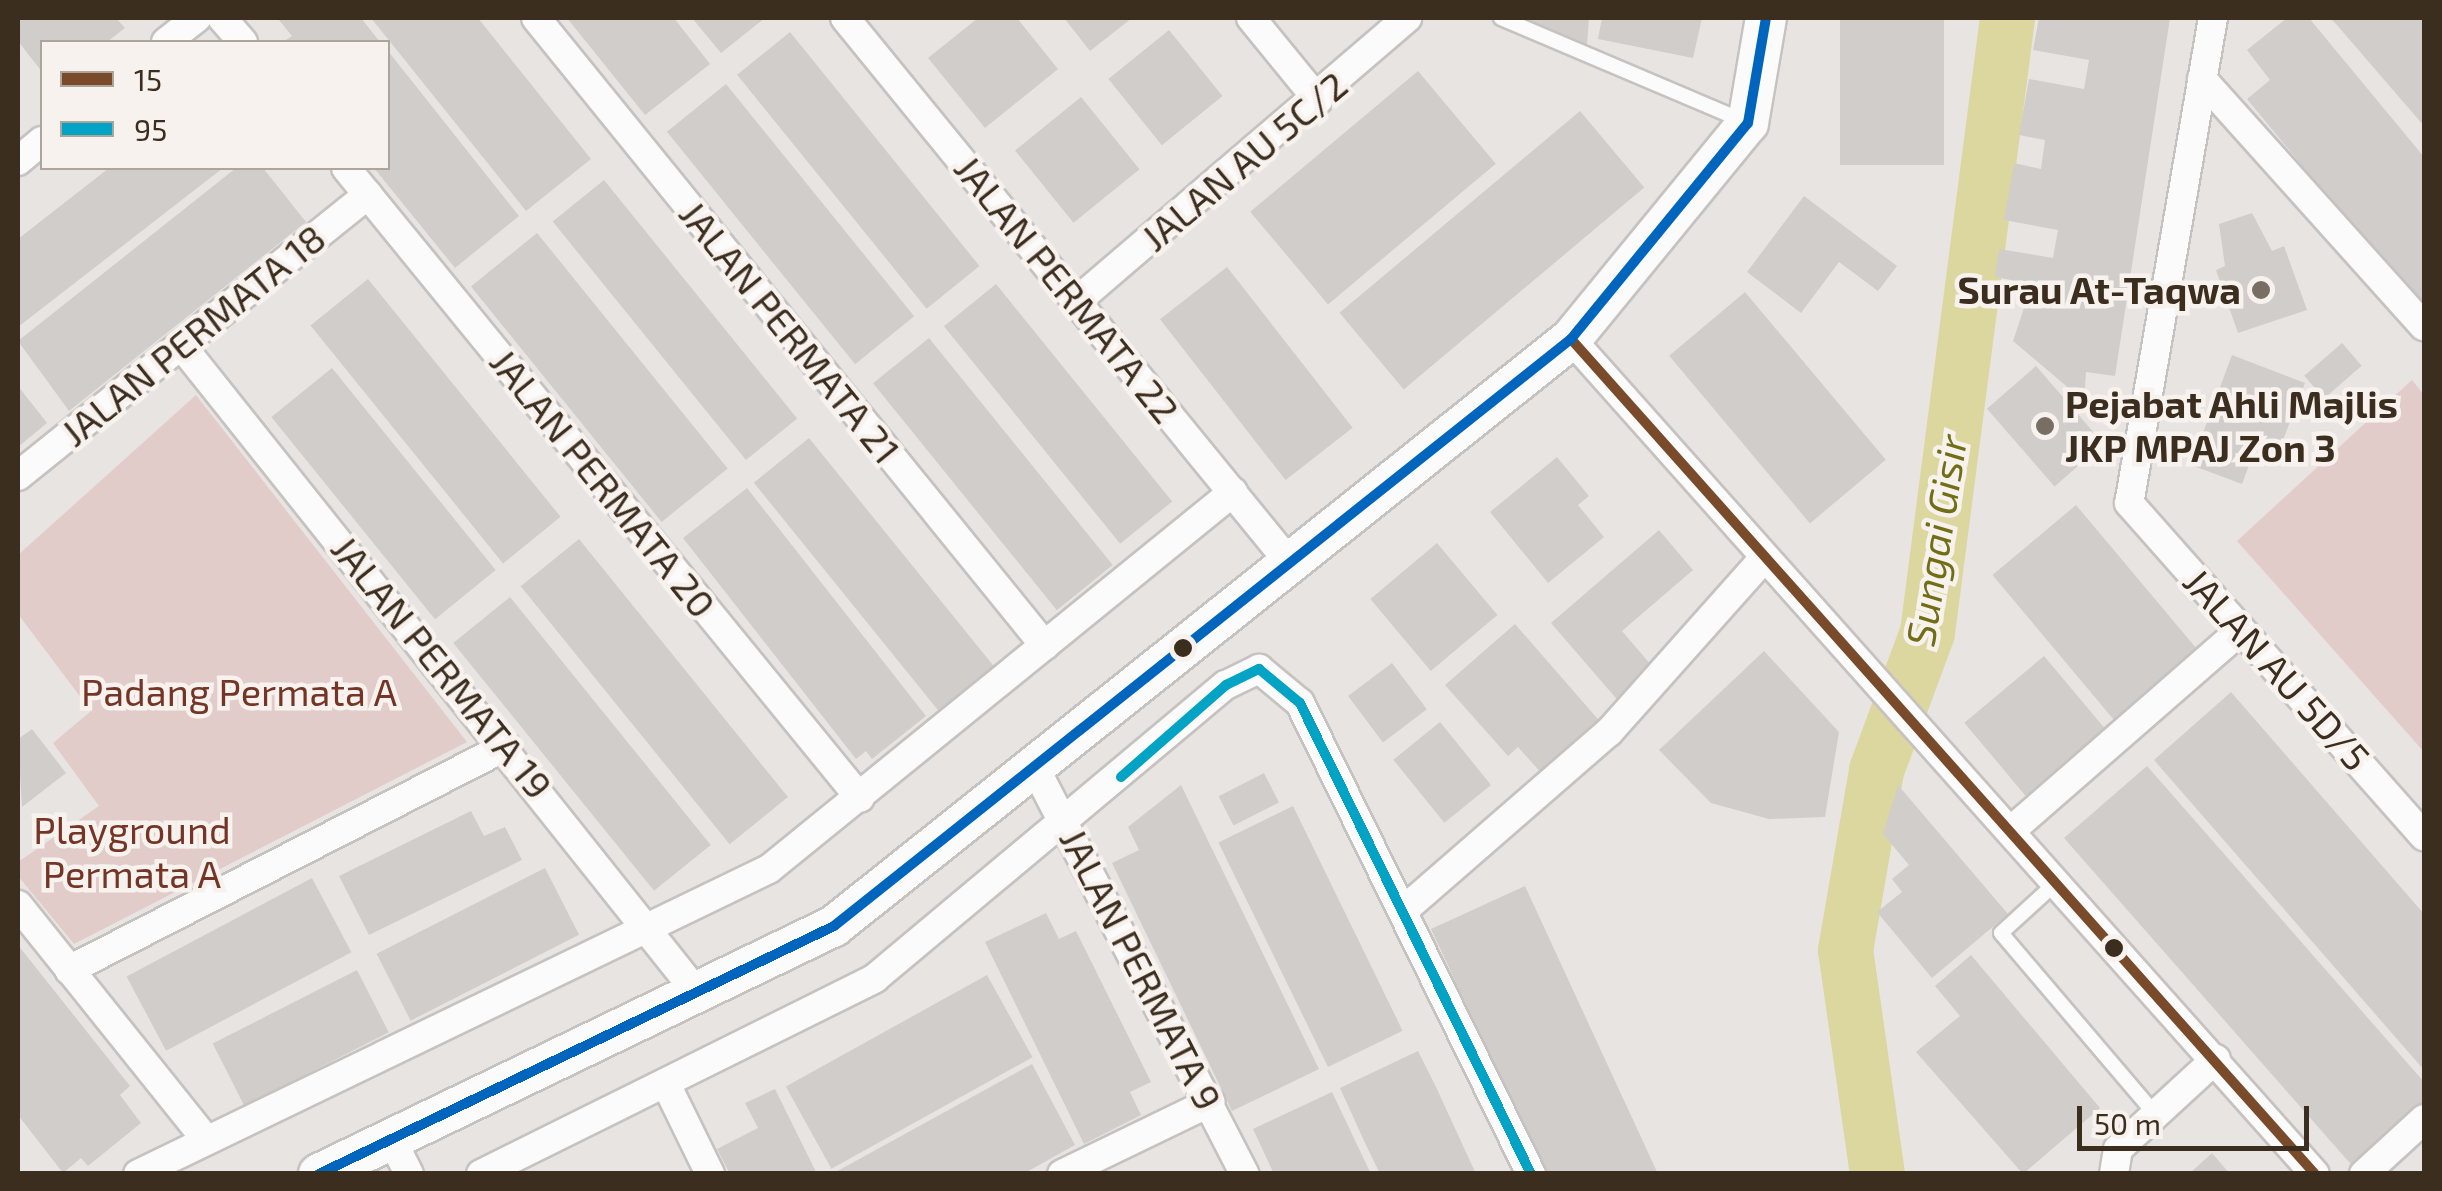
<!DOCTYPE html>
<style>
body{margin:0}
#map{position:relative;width:2442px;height:1191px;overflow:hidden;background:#e8e4e2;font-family:"Exo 2",sans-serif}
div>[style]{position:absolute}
.green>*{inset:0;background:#e2ccc9}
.river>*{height:55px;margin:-27.5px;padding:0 27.5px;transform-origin:27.5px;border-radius:27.5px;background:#dbd79f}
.building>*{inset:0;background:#d1cdca;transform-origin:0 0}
.roads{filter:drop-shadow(2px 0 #c6c2c0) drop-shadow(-2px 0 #c6c2c0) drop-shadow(0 2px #c6c2c0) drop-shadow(0 -2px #c6c2c0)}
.service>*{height:14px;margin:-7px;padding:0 7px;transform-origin:7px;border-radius:7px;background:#fcfbfb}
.minor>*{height:28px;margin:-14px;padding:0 14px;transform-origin:14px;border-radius:14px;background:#fcfbfb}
.secondary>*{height:40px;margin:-20px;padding:0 20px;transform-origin:20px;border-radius:20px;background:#fcfbfb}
.bus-1>*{height:10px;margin:-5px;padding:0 5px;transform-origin:5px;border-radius:5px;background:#7a4b2a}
.bus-2>*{height:10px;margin:-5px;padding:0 5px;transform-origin:5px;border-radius:5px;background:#03a3c5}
.bus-3>*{height:10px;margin:-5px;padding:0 5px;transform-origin:5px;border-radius:5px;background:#0065bd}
.dots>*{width:28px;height:28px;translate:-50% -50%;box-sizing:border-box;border:5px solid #f8f2ef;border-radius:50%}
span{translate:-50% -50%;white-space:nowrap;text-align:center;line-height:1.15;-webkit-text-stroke:9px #f8f2ef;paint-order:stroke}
.street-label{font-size:38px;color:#3c2e1f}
.poi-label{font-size:38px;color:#3c2e1f;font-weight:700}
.right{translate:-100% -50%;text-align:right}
.left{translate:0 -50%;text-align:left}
.park-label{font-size:38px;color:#753526}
.water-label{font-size:40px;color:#716e15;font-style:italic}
.frame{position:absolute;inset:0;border:20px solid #3c2e1f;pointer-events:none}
.legend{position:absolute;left:40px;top:40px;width:350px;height:130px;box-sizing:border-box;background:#f8f2ef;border:2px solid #ada49c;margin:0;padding:12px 18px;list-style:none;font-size:30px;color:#3c2e1f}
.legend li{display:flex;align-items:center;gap:20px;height:50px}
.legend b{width:50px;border:2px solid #ada49c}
.scale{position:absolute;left:2077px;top:1106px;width:232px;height:45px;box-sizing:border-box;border:5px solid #3c2e1f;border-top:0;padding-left:12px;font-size:30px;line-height:35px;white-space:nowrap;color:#3c2e1f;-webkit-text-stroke:8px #f8f2ef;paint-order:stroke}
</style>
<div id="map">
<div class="green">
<i style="clip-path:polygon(2412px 380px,2424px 395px,2424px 752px,2237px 541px)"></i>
<i style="clip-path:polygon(196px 395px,467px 742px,74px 944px,18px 876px,18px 862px,99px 806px,53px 743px,91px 711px,18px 614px,18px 555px)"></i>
</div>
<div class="river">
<i style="left:1877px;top:1174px;width:226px;rotate:-98.1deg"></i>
<i style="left:1845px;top:950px;width:183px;rotate:-80.2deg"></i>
<i style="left:1876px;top:770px;width:147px;rotate:-69.7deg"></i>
<i style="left:1927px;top:632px;width:619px;rotate:-82.58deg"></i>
</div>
<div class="building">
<i style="clip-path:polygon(18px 18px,116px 18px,125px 28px,107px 42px,42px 42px,42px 72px,18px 41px)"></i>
<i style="clip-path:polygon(361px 18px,380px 42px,283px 42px,292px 36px,279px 20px)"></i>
<i style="clip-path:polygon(371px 18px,478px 18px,591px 159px,526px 211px)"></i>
<i style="clip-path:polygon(567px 18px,674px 18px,710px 64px,645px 115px)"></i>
<i style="clip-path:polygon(692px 18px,765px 18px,721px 53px)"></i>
<i style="clip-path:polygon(978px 18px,1017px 18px,1058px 69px,985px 128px,928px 58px)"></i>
<i style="clip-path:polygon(1064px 18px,1132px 18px,1090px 51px)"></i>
<i style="clip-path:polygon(1525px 18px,1589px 18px,1587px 45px)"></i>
<i style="clip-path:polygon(1602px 18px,1702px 18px,1693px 58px,1598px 39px)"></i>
<i style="left:1840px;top:18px;width:104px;height:147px"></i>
<i style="clip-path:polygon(2039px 18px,2170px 18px,2115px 376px,2086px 372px,2084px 401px,2013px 341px,2032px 284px,1995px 277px,1999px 249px,2053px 258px,2058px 230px,2004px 220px,2014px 163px,2041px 169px,2045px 140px,2019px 135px,2029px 79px,2084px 89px,2089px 60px,2033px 50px)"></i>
<i style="clip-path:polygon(2287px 18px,2309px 18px,2424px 157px,2424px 314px,2247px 99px,2270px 80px,2247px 50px)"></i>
<i style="clip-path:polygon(2330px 18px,2424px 18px,2424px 126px,2336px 24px)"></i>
<i style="left:1169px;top:30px;width:85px;height:78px;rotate:51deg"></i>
<i style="left:790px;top:32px;width:301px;height:68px;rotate:51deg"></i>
<i style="clip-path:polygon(388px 51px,519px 216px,455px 268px,374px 168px,388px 168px)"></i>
<i style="left:1418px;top:71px;width:121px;height:219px;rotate:50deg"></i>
<i style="left:726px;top:84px;width:299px;height:76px;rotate:51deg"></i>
<i style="left:1081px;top:97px;width:93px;height:85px;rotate:51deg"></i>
<i style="left:1580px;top:111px;width:100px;height:314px;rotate:50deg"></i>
<i style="clip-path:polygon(109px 168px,223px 168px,18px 327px,18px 239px)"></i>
<i style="clip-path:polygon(236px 168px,263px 168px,306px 222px,69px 411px,18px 341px)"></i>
<i style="left:604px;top:180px;width:307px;height:66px;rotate:51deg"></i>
<i style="clip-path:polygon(1804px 196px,1897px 266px,1878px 291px,1839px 262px,1801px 313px,1747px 272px)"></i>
<i style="clip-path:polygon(2252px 213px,2272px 251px,2284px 246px,2307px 310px,2238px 333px,2216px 270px,2225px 266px,2219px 224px)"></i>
<i style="left:537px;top:233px;width:303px;height:85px;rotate:51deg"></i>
<i style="left:1227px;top:267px;width:204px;height:85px;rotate:52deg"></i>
<i style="left:368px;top:279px;width:306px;height:74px;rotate:51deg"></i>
<i style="left:996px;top:284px;width:280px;height:67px;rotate:51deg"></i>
<i style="left:1745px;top:292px;width:219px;height:99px;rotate:50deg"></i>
<i style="left:929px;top:338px;width:292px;height:72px;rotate:51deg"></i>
<i style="left:2342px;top:343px;width:30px;height:50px;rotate:49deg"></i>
<i style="clip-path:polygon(2232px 355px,2305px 383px,2281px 445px,2260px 436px,2242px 484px,2191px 465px)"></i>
<i style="left:2036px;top:366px;width:103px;height:65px;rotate:49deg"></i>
<i style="left:332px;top:368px;width:260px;height:78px;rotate:51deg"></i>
<i style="clip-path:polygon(18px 386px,47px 423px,18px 447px)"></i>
<i style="left:809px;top:438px;width:298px;height:71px;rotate:51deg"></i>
<i style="clip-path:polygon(1557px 457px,1589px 496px,1578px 505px,1604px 537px,1548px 583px,1490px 512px)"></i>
<i style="clip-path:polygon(747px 488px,926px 716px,872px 759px,866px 751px,856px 759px,683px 538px)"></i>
<i style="left:2076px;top:505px;width:194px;height:109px;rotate:50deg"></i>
<i style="clip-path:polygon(1659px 530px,1693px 570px,1622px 631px,1658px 673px,1621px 704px,1551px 623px)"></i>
<i style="left:579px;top:539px;width:332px;height:75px;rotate:51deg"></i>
<i style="left:1437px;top:543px;width:94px;height:87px;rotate:50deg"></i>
<i style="left:510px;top:597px;width:319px;height:73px;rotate:51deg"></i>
<i style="clip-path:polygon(1515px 624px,1603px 725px,1544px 776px,1518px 747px,1508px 756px,1445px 685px)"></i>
<i style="clip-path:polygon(1764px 651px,1839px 732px,1825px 817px,1769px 819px,1711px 803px,1659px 750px)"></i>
<i style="left:2044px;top:656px;width:99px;height:104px;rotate:50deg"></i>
<i style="left:1392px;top:663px;width:58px;height:55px;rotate:53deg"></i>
<i style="clip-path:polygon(2231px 692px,2424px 914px,2424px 1070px,2154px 760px)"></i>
<i style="left:1440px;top:722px;width:81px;height:60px;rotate:51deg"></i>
<i style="clip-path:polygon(32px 729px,66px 773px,22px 807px,18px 739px)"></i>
<i style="clip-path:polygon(2147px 766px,2424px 1082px,2424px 1110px,2356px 1170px,2064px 838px)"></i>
<i style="left:1264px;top:773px;width:33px;height:51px;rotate:63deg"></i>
<i style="clip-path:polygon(1181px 785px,1319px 1069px,1232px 1111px,1112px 863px,1139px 850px,1128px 827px)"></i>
<i style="clip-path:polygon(1898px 785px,2008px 914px,1932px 978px,1877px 912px,1902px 892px,1892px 879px,1909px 865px,1883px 834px)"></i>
<i style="left:1293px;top:806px;width:250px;height:83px;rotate:64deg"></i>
<i style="clip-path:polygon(471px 811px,484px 836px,505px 827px,522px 860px,369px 935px,339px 876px)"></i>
<i style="left:545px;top:868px;width:75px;height:189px;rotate:63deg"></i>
<i style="left:312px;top:878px;width:84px;height:210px;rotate:62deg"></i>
<i style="clip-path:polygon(1525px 886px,1658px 1174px,1545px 1174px,1431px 929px)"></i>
<i style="clip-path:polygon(1046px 913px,1059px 939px,1076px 931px,1151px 1082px,1130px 1092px,1141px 1115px,1084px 1144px,985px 942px)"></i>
<i style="clip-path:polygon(18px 945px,130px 1086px,120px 1095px,141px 1123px,88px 1166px,81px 1158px,63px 1173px,18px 1115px)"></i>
<i style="clip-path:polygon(1971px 955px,2100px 1108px,2023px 1174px,1916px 1052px,1960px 1016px,1935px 986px)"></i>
<i style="left:357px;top:970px;width:70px;height:162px;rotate:63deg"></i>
<i style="left:987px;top:975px;width:94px;height:230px;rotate:61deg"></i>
<i style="clip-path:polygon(1418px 1051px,1436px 1087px,1476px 1174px,1380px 1174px,1365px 1143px,1340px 1088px)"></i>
<i style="clip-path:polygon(1032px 1064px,1075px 1145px,1023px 1174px,832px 1174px)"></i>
<i style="clip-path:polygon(775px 1089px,817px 1174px,730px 1174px,717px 1149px,758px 1128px,745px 1103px)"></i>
<i style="clip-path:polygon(1332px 1092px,1371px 1174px,1274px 1174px,1253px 1129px)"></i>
<i style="clip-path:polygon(2212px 1153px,2230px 1174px,2189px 1174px)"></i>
</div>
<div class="roads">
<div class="service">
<i style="left:1501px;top:18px;width:264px;rotate:23deg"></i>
<i style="left:2058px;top:881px;width:77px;rotate:137.6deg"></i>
<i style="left:2001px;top:933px;width:238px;rotate:49.6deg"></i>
</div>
<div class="minor">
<i style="left:222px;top:18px;width:32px;rotate:49deg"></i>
<i style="left:536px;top:18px;width:808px;rotate:50.97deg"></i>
<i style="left:845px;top:18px;width:702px;rotate:50.78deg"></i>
<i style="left:1251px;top:18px;width:106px;rotate:50.7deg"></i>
<i style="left:2213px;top:18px;width:492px;rotate:99.8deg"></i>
<i style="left:2129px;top:503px;width:445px;rotate:48.5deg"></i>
<i style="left:166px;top:42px;width:39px;rotate:-38deg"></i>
<i style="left:2202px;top:79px;width:332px;rotate:48.1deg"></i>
<i style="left:18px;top:161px;width:31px;rotate:-40deg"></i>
<i style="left:346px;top:168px;width:813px;rotate:50.79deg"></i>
<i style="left:1077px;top:301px;width:435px;rotate:-40.6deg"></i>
<i style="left:1571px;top:339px;width:1118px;rotate:48.3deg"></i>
<i style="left:181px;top:345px;width:830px;rotate:51.46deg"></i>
<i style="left:18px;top:476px;width:449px;rotate:-38.8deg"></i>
<i style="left:1034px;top:766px;width:459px;rotate:62.7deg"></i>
<i style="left:2014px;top:828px;width:301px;rotate:-41.1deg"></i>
<i style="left:18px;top:905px;width:301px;rotate:51.3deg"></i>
<i style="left:1404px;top:910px;width:271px;rotate:-41deg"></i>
<i style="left:1609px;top:732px;width:234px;rotate:-48.3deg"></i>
<i style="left:69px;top:970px;width:491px;rotate:-27.1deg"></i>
<i style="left:666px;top:1084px;width:100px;rotate:63.9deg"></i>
<i style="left:391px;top:1138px;width:40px;rotate:63.4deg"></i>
<i style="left:138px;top:1174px;width:701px;rotate:-25.8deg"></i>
<i style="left:769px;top:869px;width:598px;rotate:-39.09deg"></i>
<i style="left:481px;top:1174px;width:440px;rotate:-26.4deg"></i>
<i style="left:875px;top:978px;width:457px;rotate:-39.9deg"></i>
<i style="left:1226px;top:685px;width:37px;rotate:-26deg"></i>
<i style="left:1259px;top:669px;width:53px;rotate:39.7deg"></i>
<i style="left:1300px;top:703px;width:525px;rotate:63.87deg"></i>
<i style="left:1062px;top:1174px;width:165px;rotate:-25.8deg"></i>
<i style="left:2114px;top:1174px;width:25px;rotate:-81deg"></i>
<i style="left:2118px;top:1149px;width:133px;rotate:-42.6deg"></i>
<i style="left:2364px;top:1174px;width:81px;rotate:-42.5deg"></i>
</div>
<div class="secondary">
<i style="left:319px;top:1174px;width:572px;rotate:-25.71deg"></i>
<i style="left:834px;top:926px;width:942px;rotate:-38.54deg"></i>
<i style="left:1571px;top:339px;width:279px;rotate:-50.7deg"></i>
<i style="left:1748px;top:123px;width:107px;rotate:-80.3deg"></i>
</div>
</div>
<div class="bus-1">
<i style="left:1571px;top:339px;width:1118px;rotate:48.3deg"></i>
</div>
<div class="bus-2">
<i style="left:1121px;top:777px;width:140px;rotate:-41.2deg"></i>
<i style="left:1226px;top:685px;width:37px;rotate:-26deg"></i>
<i style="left:1259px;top:669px;width:53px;rotate:39.7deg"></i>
<i style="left:1300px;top:703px;width:525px;rotate:63.87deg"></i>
</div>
<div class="bus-3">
<i style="left:319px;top:1174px;width:572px;rotate:-25.71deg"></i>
<i style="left:834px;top:926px;width:942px;rotate:-38.54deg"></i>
<i style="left:1571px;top:339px;width:279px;rotate:-50.7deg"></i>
<i style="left:1748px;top:123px;width:107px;rotate:-80.3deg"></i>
</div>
<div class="dots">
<i style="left:2261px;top:290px;background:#786e63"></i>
<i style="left:2045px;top:426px;background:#786e63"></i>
<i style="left:1183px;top:648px;background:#3c2e1f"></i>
<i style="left:2114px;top:948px;background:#3c2e1f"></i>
</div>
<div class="street-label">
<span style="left:1244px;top:161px;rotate:-40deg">JALAN AU 5C/2</span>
<span style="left:1067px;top:289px;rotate:51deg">JALAN PERMATA 22</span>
<span style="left:790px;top:332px;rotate:51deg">JALAN PERMATA 21</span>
<span style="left:193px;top:335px;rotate:-39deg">JALAN PERMATA 18</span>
<span style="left:603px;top:483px;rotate:51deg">JALAN PERMATA 20</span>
<span style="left:442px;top:667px;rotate:51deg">JALAN PERMATA 19</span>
<span style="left:2277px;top:669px;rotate:48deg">JALAN AU 5D/5</span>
<span style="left:1141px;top:969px;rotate:63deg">JALAN PERMATA 9</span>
</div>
<div class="poi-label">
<span class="right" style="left:2241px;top:290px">Surau At-Taqwa</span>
<span class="left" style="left:2065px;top:426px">Pejabat Ahli Majlis<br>JKP MPAJ Zon 3</span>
</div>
<div class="park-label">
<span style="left:239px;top:692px">Padang Permata A</span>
<span style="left:132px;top:852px">Playground<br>Permata A</span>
</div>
<div class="water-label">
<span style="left:1935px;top:540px;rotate:-81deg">Sungai Gisir</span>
</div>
<div class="frame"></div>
<ul class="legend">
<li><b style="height:12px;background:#7a4b2a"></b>15</li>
<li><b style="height:12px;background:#03a3c5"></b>95</li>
</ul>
<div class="scale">50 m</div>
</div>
